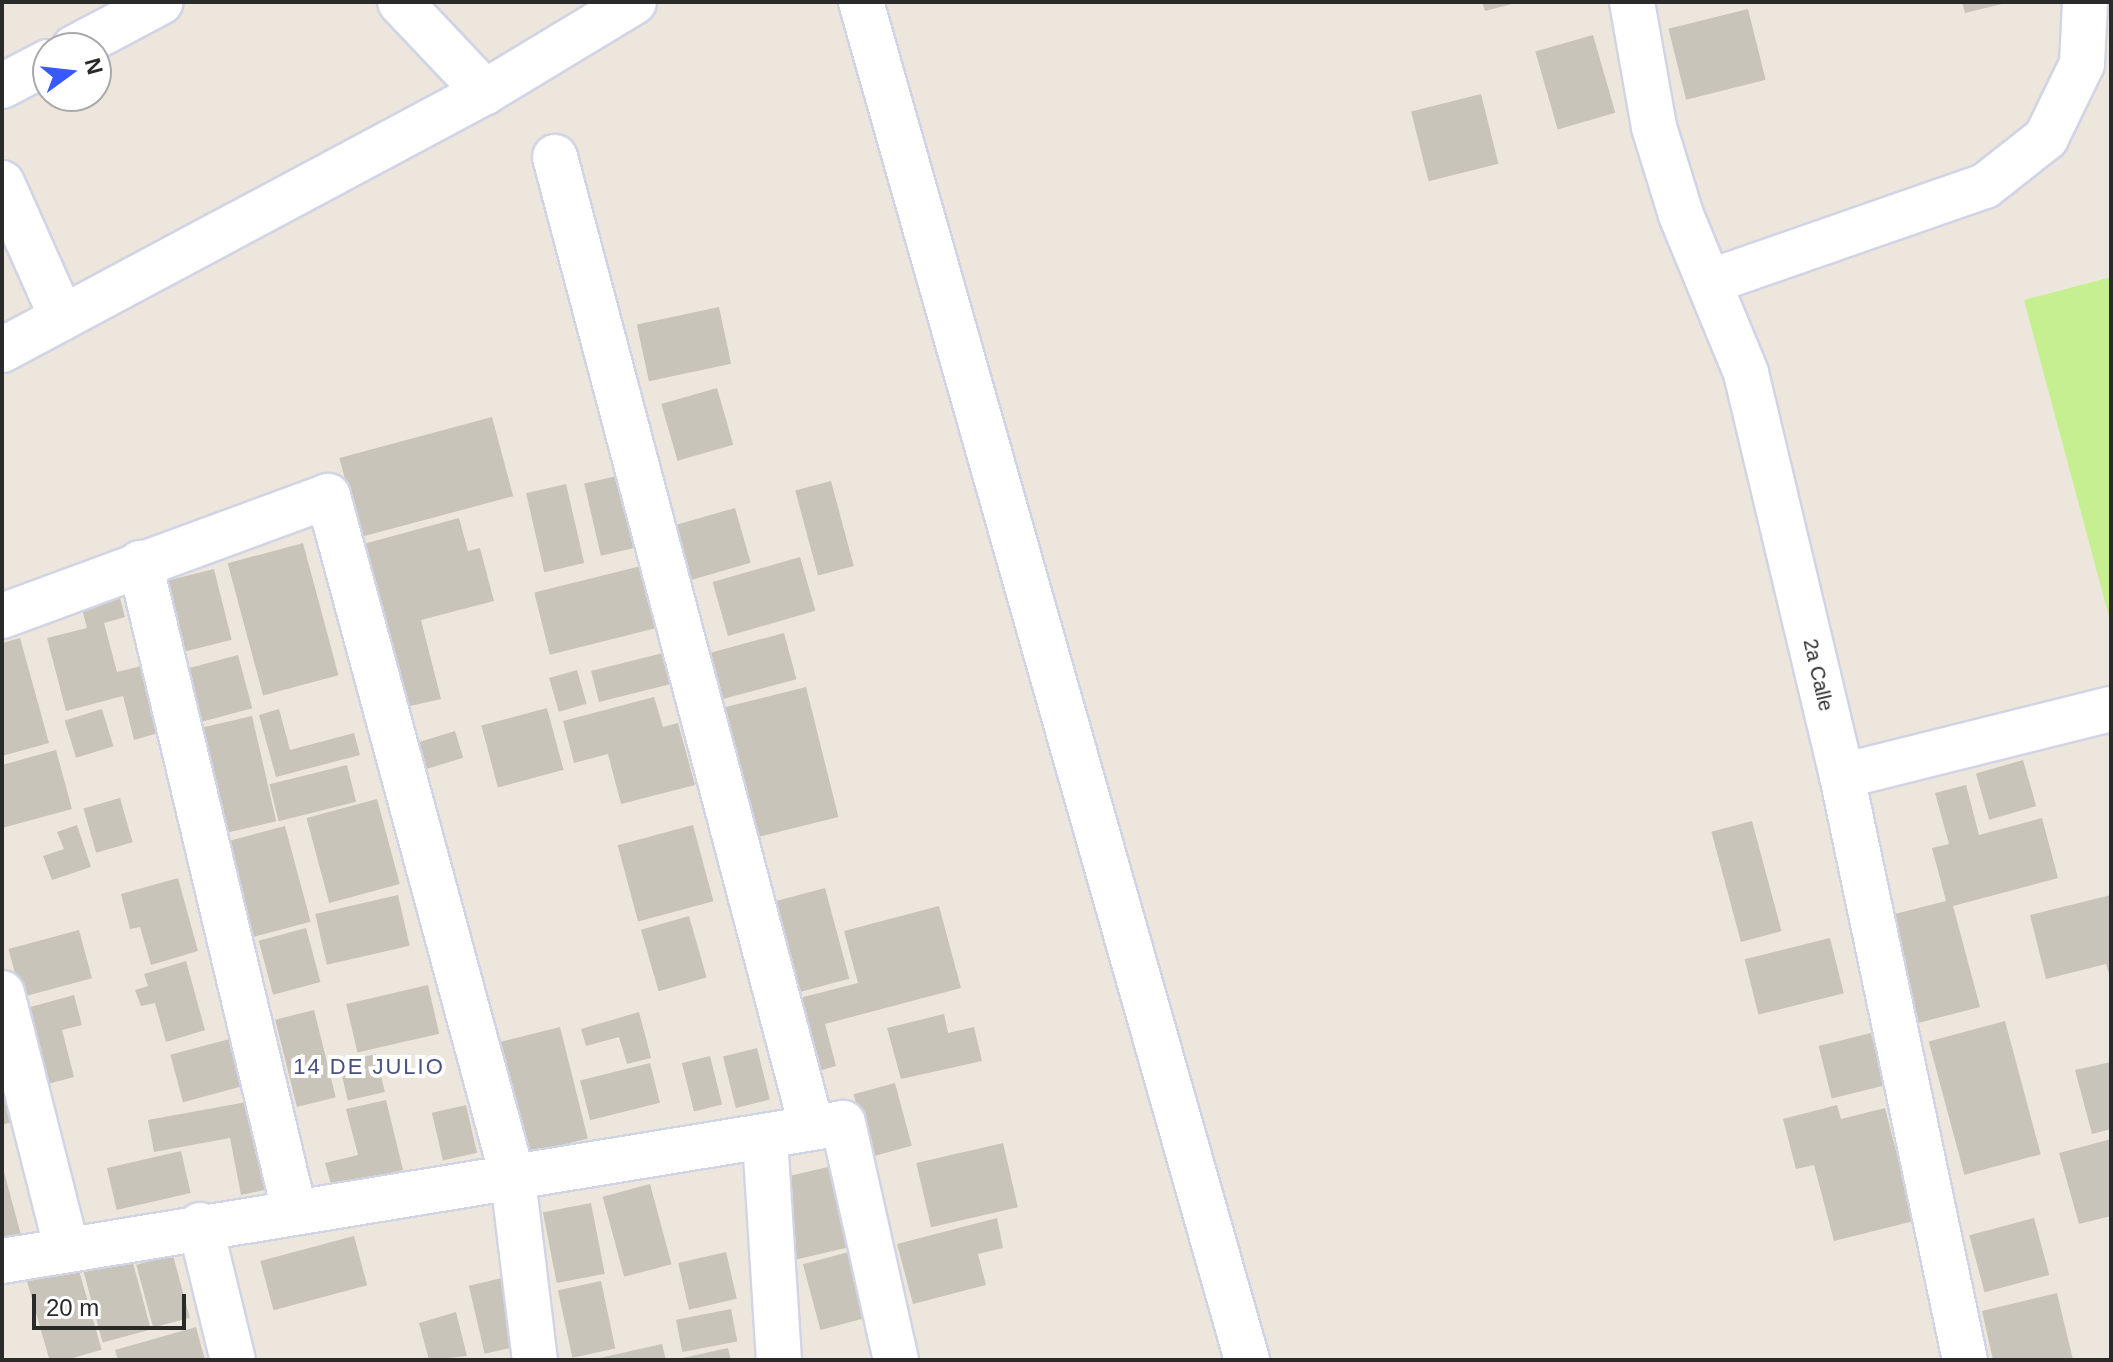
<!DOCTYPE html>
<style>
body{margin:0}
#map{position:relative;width:2113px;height:1362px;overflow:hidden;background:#ede6dc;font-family:Arial,sans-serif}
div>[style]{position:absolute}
.pitch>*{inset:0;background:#c5ef90}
.building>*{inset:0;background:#c8c4ba;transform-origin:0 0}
.roads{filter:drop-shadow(2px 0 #d1d4e4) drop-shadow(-2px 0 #d1d4e4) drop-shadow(0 2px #d1d4e4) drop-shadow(0 -2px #d1d4e4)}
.minor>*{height:44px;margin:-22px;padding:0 22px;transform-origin:22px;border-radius:22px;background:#fff}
span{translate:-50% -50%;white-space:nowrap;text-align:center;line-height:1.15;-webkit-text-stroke:8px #fff;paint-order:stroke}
.street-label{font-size:20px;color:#2a2a2a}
.neighbourhood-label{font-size:22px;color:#48517e;letter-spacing:2px}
.frame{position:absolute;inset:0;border:4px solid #2a2a2a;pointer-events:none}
.north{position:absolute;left:32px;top:32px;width:80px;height:80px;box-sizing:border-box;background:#fff;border:2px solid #aaa;border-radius:50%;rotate:75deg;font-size:22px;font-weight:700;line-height:32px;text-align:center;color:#2a2a2a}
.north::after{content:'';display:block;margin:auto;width:28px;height:36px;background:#3759ff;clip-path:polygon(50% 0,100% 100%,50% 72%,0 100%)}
.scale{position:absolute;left:32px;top:1294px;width:154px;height:36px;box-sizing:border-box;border:4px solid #2a2a2a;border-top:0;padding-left:10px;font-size:24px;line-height:28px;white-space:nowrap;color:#2a2a2a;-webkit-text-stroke:6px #fff;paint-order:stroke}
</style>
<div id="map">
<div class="pitch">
<i style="clip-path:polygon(2111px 277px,2111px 624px,2024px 300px)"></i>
</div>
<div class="building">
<i style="clip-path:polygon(1482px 2px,1516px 2px,1516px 3px,1485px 11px)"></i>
<i style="clip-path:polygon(1962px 2px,2006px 2px,2006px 3px,1965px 13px)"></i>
<i style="left:1748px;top:9px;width:73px;height:82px;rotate:76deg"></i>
<i style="left:1593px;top:35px;width:81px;height:60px;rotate:74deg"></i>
<i style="left:1481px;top:94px;width:72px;height:72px;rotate:76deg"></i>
<i style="left:719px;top:307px;width:58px;height:84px;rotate:78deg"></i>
<i style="left:717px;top:388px;width:59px;height:58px;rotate:74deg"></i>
<i style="left:492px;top:417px;width:82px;height:158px;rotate:75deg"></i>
<i style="left:630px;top:473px;width:74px;height:47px;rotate:77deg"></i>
<i style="left:831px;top:481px;width:88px;height:37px;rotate:75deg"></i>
<i style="left:566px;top:484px;width:81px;height:41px;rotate:77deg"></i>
<i style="left:735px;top:508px;width:57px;height:62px;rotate:74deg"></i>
<i style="clip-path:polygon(459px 518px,468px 551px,480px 548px,494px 601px,421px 620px,441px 699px,401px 708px,360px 545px)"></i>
<i style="left:303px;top:543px;width:137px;height:78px;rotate:75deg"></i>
<i style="left:800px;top:557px;width:56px;height:91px;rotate:74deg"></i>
<i style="left:641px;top:566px;width:64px;height:110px;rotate:76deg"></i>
<i style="left:214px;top:569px;width:73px;height:55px;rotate:76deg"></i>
<i style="clip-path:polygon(117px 587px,125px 617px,104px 623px,117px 672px,141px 666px,158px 733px,134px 740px,123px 696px,66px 711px,47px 638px,87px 628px,79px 597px)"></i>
<i style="left:784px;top:633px;width:48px;height:79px;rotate:75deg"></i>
<i style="clip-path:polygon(20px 638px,49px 743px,2px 756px,2px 643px)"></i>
<i style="left:663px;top:653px;width:32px;height:74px;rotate:76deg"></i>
<i style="left:238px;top:655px;width:55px;height:62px;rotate:75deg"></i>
<i style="left:577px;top:670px;width:35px;height:29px;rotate:74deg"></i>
<i style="left:806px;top:687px;width:134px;height:88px;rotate:76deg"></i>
<i style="clip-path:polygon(654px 697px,663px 727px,678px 723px,695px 785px,621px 804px,608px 754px,574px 763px,563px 721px)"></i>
<i style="left:547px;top:708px;width:64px;height:68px;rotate:75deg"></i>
<i style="left:102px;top:709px;width:39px;height:39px;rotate:73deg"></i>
<i style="clip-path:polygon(279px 709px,290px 750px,354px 733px,360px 755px,276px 777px,259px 715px)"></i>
<i style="left:252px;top:716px;width:108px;height:53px;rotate:77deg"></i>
<i style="left:455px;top:731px;width:28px;height:46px;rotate:73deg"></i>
<i style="clip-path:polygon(56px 750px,72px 809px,2px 828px,2px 765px)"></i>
<i style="left:2023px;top:760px;width:48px;height:49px;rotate:74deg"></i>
<i style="left:347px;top:765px;width:38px;height:80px;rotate:76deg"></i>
<i style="clip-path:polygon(1966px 785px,1979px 835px,2042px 818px,2058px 878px,1953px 906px,1980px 1007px,1914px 1024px,1887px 916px,1946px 901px,1932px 848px,1949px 844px,1935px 793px)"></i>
<i style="left:120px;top:798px;width:46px;height:38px;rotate:74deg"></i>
<i style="left:377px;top:799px;width:88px;height:73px;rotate:75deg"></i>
<i style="left:1752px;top:821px;width:114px;height:42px;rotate:75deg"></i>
<i style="clip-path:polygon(77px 825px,91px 867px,52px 880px,43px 856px,64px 849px,57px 832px)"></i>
<i style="left:693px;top:825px;width:79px;height:78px;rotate:75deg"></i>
<i style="left:285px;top:826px;width:99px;height:66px;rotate:75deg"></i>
<i style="clip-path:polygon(178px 878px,198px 951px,151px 965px,140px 927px,130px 929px,121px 894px)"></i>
<i style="left:825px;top:888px;width:94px;height:62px;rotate:75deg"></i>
<i style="left:398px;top:895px;width:52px;height:85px;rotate:77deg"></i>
<i style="clip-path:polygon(2111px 895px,2111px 981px,2106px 964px,2046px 979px,2030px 915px)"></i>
<i style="clip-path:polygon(939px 906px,961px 988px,825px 1024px,836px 1066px,811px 1073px,792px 1000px,858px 983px,844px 931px)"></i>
<i style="left:689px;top:916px;width:64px;height:50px;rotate:74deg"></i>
<i style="left:306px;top:928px;width:56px;height:49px;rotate:75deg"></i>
<i style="left:79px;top:930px;width:50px;height:73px;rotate:75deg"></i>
<i style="left:1830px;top:938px;width:57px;height:88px;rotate:76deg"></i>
<i style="clip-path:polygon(186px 961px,205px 1030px,166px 1042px,155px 1003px,141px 1006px,135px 990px,148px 986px,144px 974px)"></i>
<i style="left:428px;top:985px;width:50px;height:84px;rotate:77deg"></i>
<i style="clip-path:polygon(74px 995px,82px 1025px,62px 1030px,74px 1077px,44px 1085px,23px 1009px)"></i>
<i style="left:314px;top:1010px;width:90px;height:40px;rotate:76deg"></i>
<i style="clip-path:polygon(639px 1012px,651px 1058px,627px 1064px,619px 1037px,586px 1046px,581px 1029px)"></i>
<i style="clip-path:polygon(944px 1014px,948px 1033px,974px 1027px,982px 1061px,901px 1079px,887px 1028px)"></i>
<i style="left:2005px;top:1021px;width:138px;height:79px;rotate:75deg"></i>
<i style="left:560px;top:1027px;width:115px;height:66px;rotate:76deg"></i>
<i style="left:1871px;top:1033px;width:54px;height:54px;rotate:76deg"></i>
<i style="left:237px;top:1037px;width:49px;height:69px;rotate:75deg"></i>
<i style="left:757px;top:1048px;width:53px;height:35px;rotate:76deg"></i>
<i style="left:376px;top:1054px;width:39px;height:38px;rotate:77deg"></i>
<i style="left:710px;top:1056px;width:50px;height:29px;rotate:76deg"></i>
<i style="clip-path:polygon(2111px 1062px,2111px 1129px,2092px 1134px,2075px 1070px)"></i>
<i style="left:650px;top:1063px;width:41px;height:72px;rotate:76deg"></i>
<i style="clip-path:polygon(2px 1079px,15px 1121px,2px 1125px)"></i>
<i style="left:895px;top:1083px;width:65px;height:43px;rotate:75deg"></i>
<i style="clip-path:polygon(257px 1100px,274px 1188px,241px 1195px,230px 1138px,154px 1152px,148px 1120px)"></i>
<i style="clip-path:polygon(386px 1100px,403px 1170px,332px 1188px,325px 1163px,358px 1155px,346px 1109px)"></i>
<i style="left:466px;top:1105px;width:49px;height:35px;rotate:77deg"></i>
<i style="clip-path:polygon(1837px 1105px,1841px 1119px,1885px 1108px,1914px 1221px,1834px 1241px,1814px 1165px,1796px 1169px,1783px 1119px)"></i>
<i style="clip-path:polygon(2111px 1139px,2111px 1216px,2079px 1224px,2059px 1153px)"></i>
<i style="left:1003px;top:1143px;width:66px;height:89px;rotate:77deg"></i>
<i style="left:181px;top:1151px;width:43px;height:76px;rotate:77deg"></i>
<i style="left:828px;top:1167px;width:83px;height:53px;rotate:77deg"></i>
<i style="clip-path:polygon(3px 1168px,21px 1235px,2px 1240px,2px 1169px)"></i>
<i style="left:650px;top:1184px;width:83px;height:49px;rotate:75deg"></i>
<i style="left:591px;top:1203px;width:72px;height:49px;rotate:79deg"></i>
<i style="clip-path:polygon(997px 1218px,1003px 1248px,978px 1254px,986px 1285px,913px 1304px,897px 1244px)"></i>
<i style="left:2034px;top:1218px;width:59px;height:67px;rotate:75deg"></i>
<i style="left:354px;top:1236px;width:51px;height:97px;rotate:75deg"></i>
<i style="left:856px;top:1250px;width:68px;height:55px;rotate:75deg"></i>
<i style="left:726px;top:1252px;width:48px;height:49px;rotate:77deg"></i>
<i style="left:173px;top:1255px;width:65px;height:38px;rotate:75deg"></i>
<i style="left:132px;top:1259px;width:73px;height:50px;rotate:75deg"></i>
<i style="left:78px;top:1267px;width:86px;height:53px;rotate:74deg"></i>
<i style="left:502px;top:1278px;width:70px;height:34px;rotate:77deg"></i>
<i style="left:601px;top:1281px;width:69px;height:44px;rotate:78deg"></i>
<i style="clip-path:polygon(2057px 1293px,2073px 1360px,1993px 1360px,1982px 1311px)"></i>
<i style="left:731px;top:1309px;width:33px;height:56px;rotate:79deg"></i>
<i style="clip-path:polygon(456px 1312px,467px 1356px,429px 1360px,419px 1323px)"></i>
<i style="clip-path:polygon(196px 1327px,205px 1360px,118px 1360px,115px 1350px)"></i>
<i style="clip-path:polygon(662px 1344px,666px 1360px,595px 1360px,595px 1359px)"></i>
<i style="clip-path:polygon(728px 1348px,731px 1360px,678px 1360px,678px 1359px)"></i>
</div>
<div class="roads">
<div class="minor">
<i style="left:400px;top:2px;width:124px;rotate:46.6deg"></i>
<i style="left:861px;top:2px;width:1412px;rotate:74.13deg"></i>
<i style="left:1632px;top:2px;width:127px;rotate:80deg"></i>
<i style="left:1654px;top:127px;width:92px;rotate:72.9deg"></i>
<i style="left:1681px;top:215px;width:171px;rotate:67.6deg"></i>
<i style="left:1746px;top:373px;width:414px;rotate:76.6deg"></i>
<i style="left:1842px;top:776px;width:597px;rotate:78.11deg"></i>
<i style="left:74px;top:48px;width:98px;rotate:-27.9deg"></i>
<i style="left:2px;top:86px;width:52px;rotate:-27.6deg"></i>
<i style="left:555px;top:157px;width:1004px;rotate:75.18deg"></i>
<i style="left:2px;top:183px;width:148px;rotate:66deg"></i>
<i style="left:1709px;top:282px;width:292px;rotate:-19.2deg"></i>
<i style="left:1985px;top:186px;width:78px;rotate:-38.2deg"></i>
<i style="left:2046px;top:138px;width:82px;rotate:-64.1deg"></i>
<i style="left:2082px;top:64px;width:62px;rotate:-87.2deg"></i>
<i style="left:2px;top:350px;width:548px;rotate:-28.11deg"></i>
<i style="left:485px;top:92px;width:174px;rotate:-31.1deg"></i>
<i style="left:140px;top:563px;width:665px;rotate:76.61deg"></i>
<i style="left:2px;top:616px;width:347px;rotate:-20.2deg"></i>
<i style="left:328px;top:496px;width:708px;rotate:74.84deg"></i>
<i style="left:513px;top:1179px;width:182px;rotate:83.1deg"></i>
<i style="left:1842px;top:776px;width:277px;rotate:-14deg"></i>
<i style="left:2px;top:993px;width:261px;rotate:75.8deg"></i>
<i style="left:765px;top:1138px;width:222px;rotate:86.4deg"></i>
<i style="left:200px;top:1225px;width:139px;rotate:76.3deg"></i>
<i style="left:2px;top:1261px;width:852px;rotate:-9.32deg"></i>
<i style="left:843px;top:1123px;width:243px;rotate:77.4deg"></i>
</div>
</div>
<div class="street-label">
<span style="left:1818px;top:675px;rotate:77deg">2a Calle</span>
</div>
<div class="neighbourhood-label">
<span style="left:369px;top:1067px">14 DE JULIO</span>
</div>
<div class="frame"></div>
<div class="north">N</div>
<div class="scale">20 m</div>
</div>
